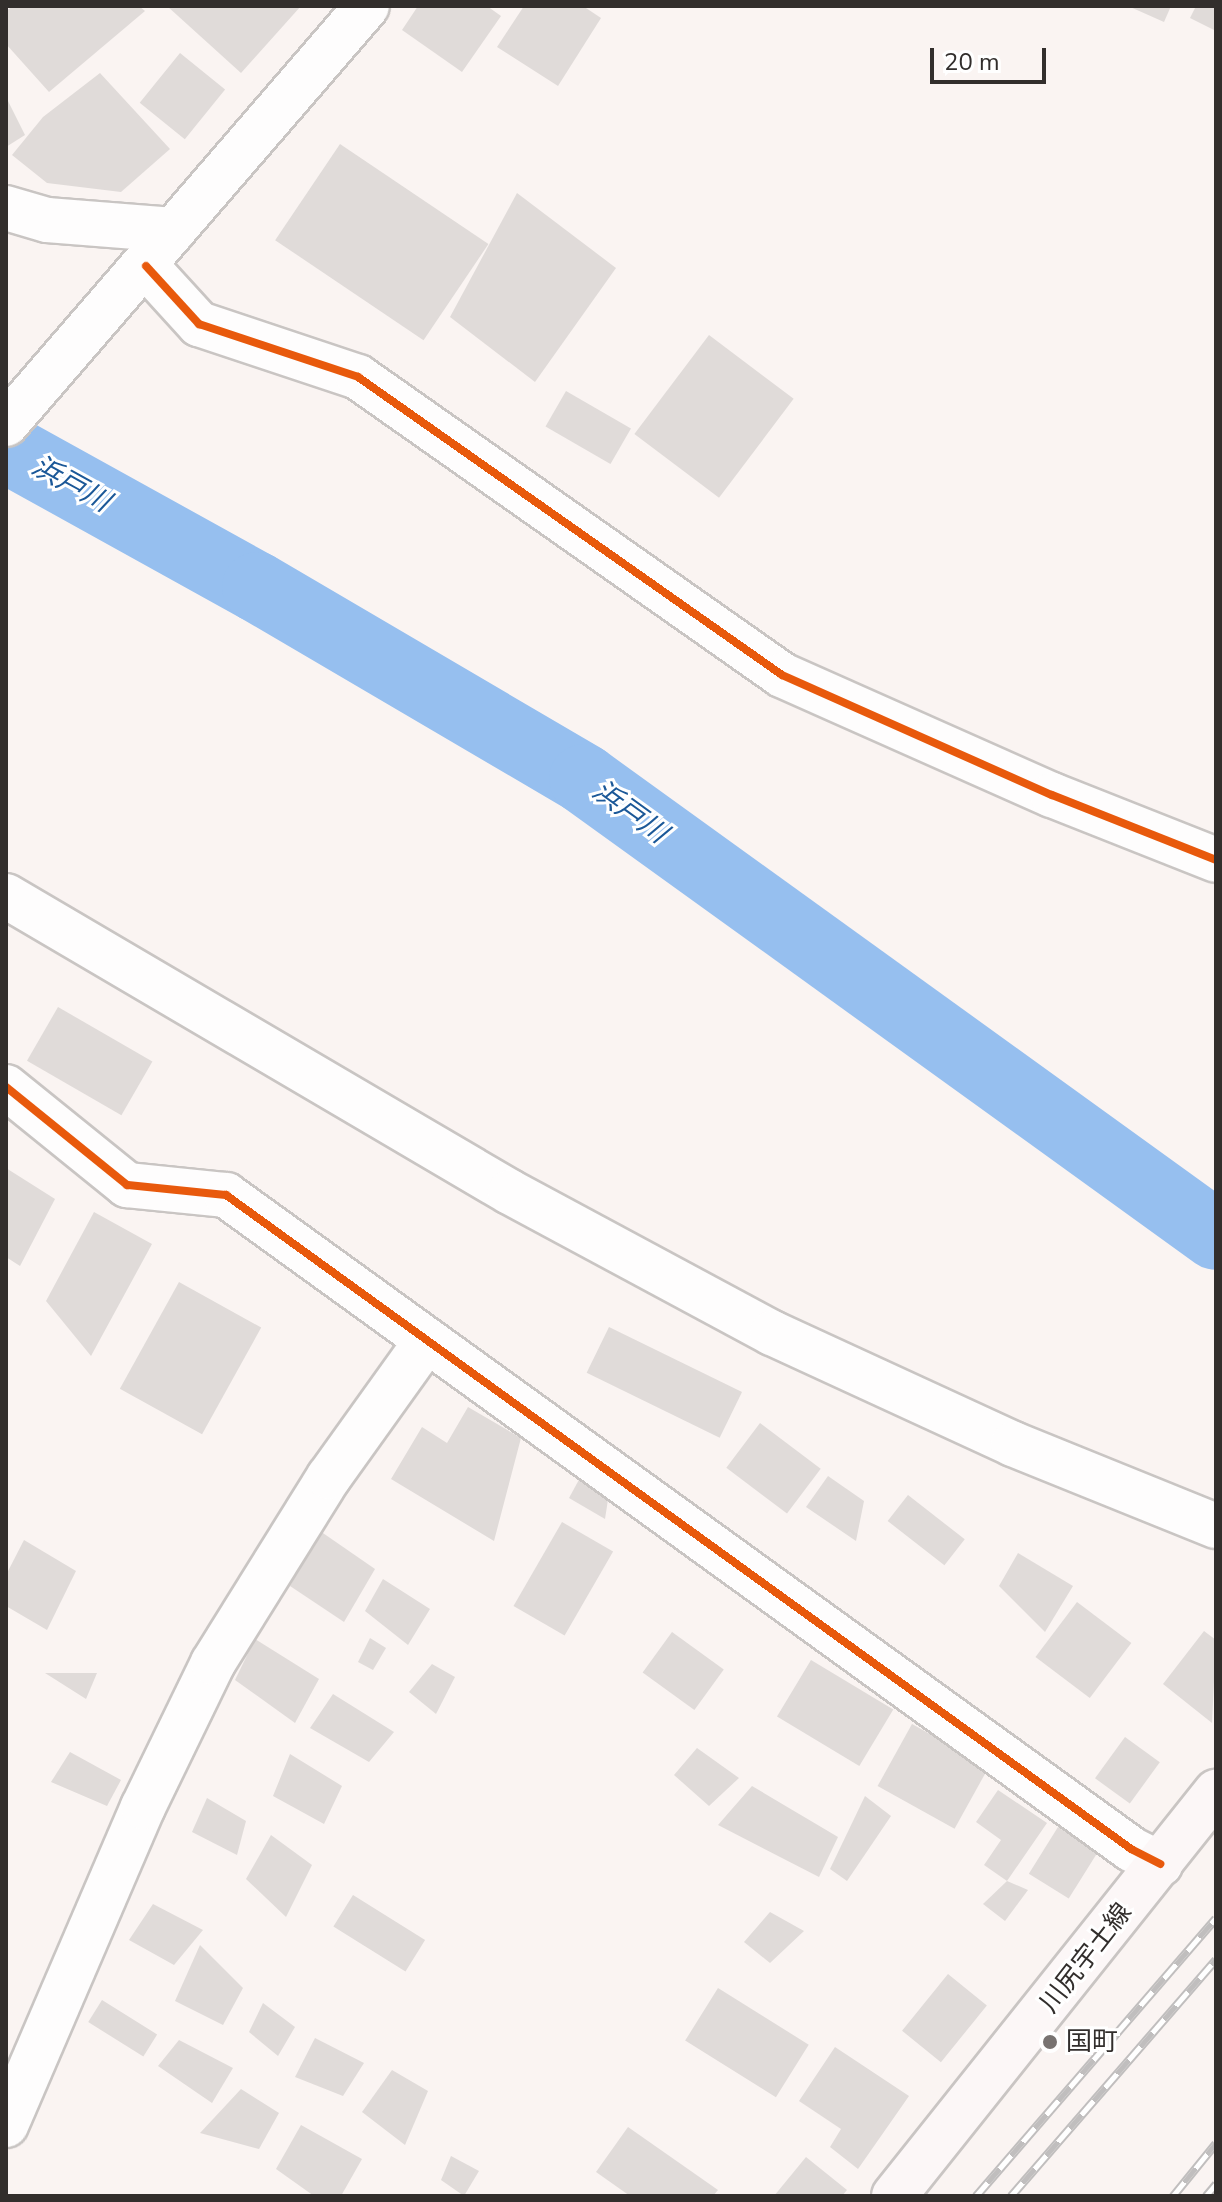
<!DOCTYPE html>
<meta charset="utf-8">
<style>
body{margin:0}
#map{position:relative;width:1222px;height:2202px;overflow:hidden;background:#faf4f2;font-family:"Nunito Sans","Noto Sans JP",sans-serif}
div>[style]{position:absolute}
.river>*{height:70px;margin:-35px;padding:0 35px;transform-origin:35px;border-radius:35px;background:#96bfef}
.building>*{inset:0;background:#e0dbd9;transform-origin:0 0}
.roads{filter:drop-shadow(2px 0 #c9c5c3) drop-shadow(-2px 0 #c9c5c3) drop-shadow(0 2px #c9c5c3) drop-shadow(0 -2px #c9c5c3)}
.minor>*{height:44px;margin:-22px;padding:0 22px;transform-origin:22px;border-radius:22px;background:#fefdfd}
.secondary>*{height:44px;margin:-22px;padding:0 22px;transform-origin:22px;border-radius:22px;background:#fcf7f7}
.rail>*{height:9px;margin-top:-4.5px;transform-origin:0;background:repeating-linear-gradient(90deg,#fff 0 18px,#c0bebe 0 36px);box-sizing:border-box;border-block:2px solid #c0bebe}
.cycleway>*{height:8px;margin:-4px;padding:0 4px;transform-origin:4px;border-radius:4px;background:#e8590c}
.dots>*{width:22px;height:22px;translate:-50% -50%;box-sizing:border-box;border:4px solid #fff;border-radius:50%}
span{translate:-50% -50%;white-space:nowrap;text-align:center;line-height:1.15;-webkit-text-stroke:6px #fff;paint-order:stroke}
.street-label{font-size:26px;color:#322e2c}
.poi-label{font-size:26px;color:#322e2c}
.left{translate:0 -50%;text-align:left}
.water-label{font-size:28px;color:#1b5898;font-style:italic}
.frame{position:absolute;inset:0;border:8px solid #322e2c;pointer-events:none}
.scale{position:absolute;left:930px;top:48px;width:116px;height:36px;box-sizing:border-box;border:4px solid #322e2c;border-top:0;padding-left:10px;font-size:24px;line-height:28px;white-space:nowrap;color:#322e2c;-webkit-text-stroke:6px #fff;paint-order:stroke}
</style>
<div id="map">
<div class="river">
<i style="left:6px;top:448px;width:287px;rotate:29deg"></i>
<i style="left:257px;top:587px;width:379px;rotate:30.4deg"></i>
<i style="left:584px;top:779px;width:779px;rotate:35.81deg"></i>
</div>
<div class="building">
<i style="clip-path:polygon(13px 6px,139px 6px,145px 11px,49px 92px,6px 44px,6px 11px)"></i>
<i style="clip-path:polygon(167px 6px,301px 6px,241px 73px)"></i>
<i style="clip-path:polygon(418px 6px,487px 6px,501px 16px,462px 72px,402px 30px)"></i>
<i style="clip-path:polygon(524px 6px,583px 6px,601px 18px,558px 86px,497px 47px)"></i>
<i style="clip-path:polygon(1128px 6px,1171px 6px,1164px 22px)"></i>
<i style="clip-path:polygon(1196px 6px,1216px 6px,1216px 31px,1190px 18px)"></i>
<i style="left:180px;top:53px;width:58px;height:64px;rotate:39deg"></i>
<i style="clip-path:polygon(100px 73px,170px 149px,121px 192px,47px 183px,12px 155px,43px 117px)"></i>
<i style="clip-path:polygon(6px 97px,25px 135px,6px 147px)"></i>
<i style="left:340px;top:144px;width:179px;height:116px;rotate:34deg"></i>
<i style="clip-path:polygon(517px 193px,616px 268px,535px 382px,450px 317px)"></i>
<i style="left:709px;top:335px;width:106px;height:124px;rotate:37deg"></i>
<i style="left:566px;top:391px;width:75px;height:41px;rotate:30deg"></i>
<i style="left:58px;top:1007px;width:109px;height:62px;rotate:30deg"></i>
<i style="clip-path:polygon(6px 1168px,55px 1199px,20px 1266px,6px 1257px)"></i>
<i style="clip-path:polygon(94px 1212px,152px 1244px,91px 1356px,46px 1301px)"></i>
<i style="left:179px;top:1282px;width:94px;height:122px;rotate:29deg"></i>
<i style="left:609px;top:1327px;width:148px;height:51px;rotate:26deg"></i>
<i style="clip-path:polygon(468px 1407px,521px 1438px,494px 1541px,391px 1479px,422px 1427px,447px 1443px)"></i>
<i style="left:760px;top:1423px;width:76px;height:56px;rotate:37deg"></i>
<i style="clip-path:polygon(581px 1476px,609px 1493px,605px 1519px,569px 1498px)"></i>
<i style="clip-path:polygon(828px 1476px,864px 1501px,856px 1541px,806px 1507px)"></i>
<i style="left:908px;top:1495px;width:72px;height:33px;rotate:38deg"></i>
<i style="left:562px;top:1522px;width:59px;height:97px;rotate:30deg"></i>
<i style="clip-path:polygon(320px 1531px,375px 1569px,344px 1622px,290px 1586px)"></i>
<i style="clip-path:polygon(24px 1540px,76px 1571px,47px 1630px,6px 1606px,6px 1575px)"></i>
<i style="clip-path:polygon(1018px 1553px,1073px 1586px,1045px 1632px,999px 1586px)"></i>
<i style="clip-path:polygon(383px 1579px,430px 1609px,408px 1645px,365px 1611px)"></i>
<i style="left:1077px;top:1602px;width:68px;height:69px;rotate:37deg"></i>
<i style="clip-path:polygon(1204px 1631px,1216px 1640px,1212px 1723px,1163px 1684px)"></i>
<i style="left:672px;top:1632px;width:64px;height:50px;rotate:36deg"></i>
<i style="clip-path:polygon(370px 1638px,386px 1648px,373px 1670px,358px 1662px)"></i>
<i style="clip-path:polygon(255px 1639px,319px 1679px,295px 1723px,235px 1680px)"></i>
<i style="left:811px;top:1660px;width:96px;height:66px;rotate:31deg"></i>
<i style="clip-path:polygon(432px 1664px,455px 1677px,436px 1714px,409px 1692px)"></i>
<i style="clip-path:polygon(45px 1673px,97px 1673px,86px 1699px)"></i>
<i style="clip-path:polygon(333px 1694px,394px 1732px,369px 1762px,310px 1728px)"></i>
<i style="left:912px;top:1724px;width:88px;height:71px;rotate:29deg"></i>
<i style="left:1125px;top:1737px;width:43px;height:51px;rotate:36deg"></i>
<i style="clip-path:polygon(697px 1748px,739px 1778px,709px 1806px,674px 1775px)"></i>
<i style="clip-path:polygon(70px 1752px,121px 1780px,107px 1806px,51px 1782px)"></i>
<i style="clip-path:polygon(290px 1754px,342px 1786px,324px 1824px,273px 1796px)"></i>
<i style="clip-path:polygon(752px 1786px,838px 1837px,819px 1877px,718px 1825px)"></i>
<i style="clip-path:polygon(998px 1790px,1047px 1823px,1007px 1881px,984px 1865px,1001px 1840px,976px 1822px)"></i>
<i style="clip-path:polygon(865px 1796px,891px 1816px,847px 1881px,830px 1869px)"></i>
<i style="clip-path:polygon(207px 1798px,246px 1821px,237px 1855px,192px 1832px)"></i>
<i style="left:1058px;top:1827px;width:47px;height:55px;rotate:32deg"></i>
<i style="clip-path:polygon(271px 1835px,312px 1865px,286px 1917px,246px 1879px)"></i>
<i style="clip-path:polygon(1007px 1881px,1028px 1890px,1005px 1921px,983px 1904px)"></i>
<i style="left:353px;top:1895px;width:85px;height:37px;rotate:32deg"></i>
<i style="clip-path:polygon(153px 1904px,203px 1930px,174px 1965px,129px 1940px)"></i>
<i style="clip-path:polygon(770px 1912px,804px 1931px,770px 1963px,744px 1942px)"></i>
<i style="clip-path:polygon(200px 1945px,243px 1988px,223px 2025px,175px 2001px)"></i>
<i style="left:948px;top:1974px;width:50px;height:73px;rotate:39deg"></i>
<i style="left:718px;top:1988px;width:107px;height:62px;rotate:32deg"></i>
<i style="left:102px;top:2000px;width:65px;height:26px;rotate:32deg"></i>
<i style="clip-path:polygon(263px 2003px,295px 2027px,278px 2056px,249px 2032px)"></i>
<i style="clip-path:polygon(315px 2038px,364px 2063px,343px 2096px,295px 2077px)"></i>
<i style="clip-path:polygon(179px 2040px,233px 2068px,212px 2103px,158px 2066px)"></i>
<i style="clip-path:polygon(835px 2047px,909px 2096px,858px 2169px,830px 2147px,841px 2129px,799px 2101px)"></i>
<i style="clip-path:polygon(392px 2070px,428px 2091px,405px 2145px,362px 2112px)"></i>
<i style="clip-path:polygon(241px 2089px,279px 2113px,259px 2149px,200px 2133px)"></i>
<i style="clip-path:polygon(301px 2125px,362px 2159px,341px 2196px,314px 2196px,276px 2169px)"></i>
<i style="clip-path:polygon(628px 2127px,718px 2190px,713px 2196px,630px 2196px,596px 2172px)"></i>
<i style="clip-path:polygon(451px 2156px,479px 2171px,464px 2196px,441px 2180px)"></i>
<i style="clip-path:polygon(806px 2157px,847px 2190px,842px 2196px,774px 2196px)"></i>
</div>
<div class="roads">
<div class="minor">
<i style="left:6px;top:208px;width:43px;rotate:16.3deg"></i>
<i style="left:47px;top:220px;width:127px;rotate:4.5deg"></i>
<i style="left:146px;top:266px;width:79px;rotate:47.6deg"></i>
<i style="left:199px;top:324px;width:168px;rotate:18.4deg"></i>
<i style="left:358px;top:377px;width:518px;rotate:35.1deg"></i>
<i style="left:782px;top:675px;width:295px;rotate:24deg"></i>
<i style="left:1052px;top:795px;width:176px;rotate:21.6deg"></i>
<i style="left:6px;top:424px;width:552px;rotate:-49.18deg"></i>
<i style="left:6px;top:896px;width:584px;rotate:30.43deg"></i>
<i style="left:510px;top:1192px;width:298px;rotate:28.3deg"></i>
<i style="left:772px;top:1333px;width:265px;rotate:24.7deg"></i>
<i style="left:1013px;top:1444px;width:219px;rotate:22deg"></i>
<i style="left:6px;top:1087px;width:156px;rotate:39deg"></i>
<i style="left:127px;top:1185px;width:100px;rotate:5.8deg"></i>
<i style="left:226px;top:1195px;width:1117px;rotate:35.85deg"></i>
<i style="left:1131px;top:1849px;width:33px;rotate:27deg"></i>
<i style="left:6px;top:2125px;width:346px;rotate:-66.7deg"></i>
<i style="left:143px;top:1807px;width:160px;rotate:-64.1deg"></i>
<i style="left:213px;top:1663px;width:219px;rotate:-58.1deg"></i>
<i style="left:329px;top:1477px;width:168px;rotate:-54.4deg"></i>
</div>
<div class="secondary">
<i style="left:894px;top:2196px;width:517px;rotate:-51.44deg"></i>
</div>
</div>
<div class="rail">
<i style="left:976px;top:2196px;width:367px;rotate:-49.2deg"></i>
<i style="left:1011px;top:2196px;width:313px;rotate:-49.1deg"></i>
<i style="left:1173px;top:2196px;width:68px;rotate:-50.9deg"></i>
<i style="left:1206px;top:2196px;width:16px;rotate:-50deg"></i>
</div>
<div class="cycleway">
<i style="left:146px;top:266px;width:79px;rotate:47.6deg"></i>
<i style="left:199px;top:324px;width:168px;rotate:18.4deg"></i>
<i style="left:358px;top:377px;width:518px;rotate:35.1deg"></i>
<i style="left:782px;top:675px;width:295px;rotate:24deg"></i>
<i style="left:1052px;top:795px;width:176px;rotate:21.6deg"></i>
<i style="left:6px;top:1087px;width:156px;rotate:39deg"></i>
<i style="left:127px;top:1185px;width:100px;rotate:5.8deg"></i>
<i style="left:226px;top:1195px;width:1117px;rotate:35.85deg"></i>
<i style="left:1131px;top:1849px;width:33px;rotate:27deg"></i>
</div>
<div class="dots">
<i style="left:1050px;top:2042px;background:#787371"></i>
</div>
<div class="street-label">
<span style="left:1086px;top:1958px;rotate:-52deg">川尻宇土線</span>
</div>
<div class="poi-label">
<span class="left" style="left:1066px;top:2042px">国町</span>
</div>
<div class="water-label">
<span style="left:71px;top:484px;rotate:29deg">浜戸川</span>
<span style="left:630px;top:812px;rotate:36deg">浜戸川</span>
</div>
<div class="frame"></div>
<div class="scale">20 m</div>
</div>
